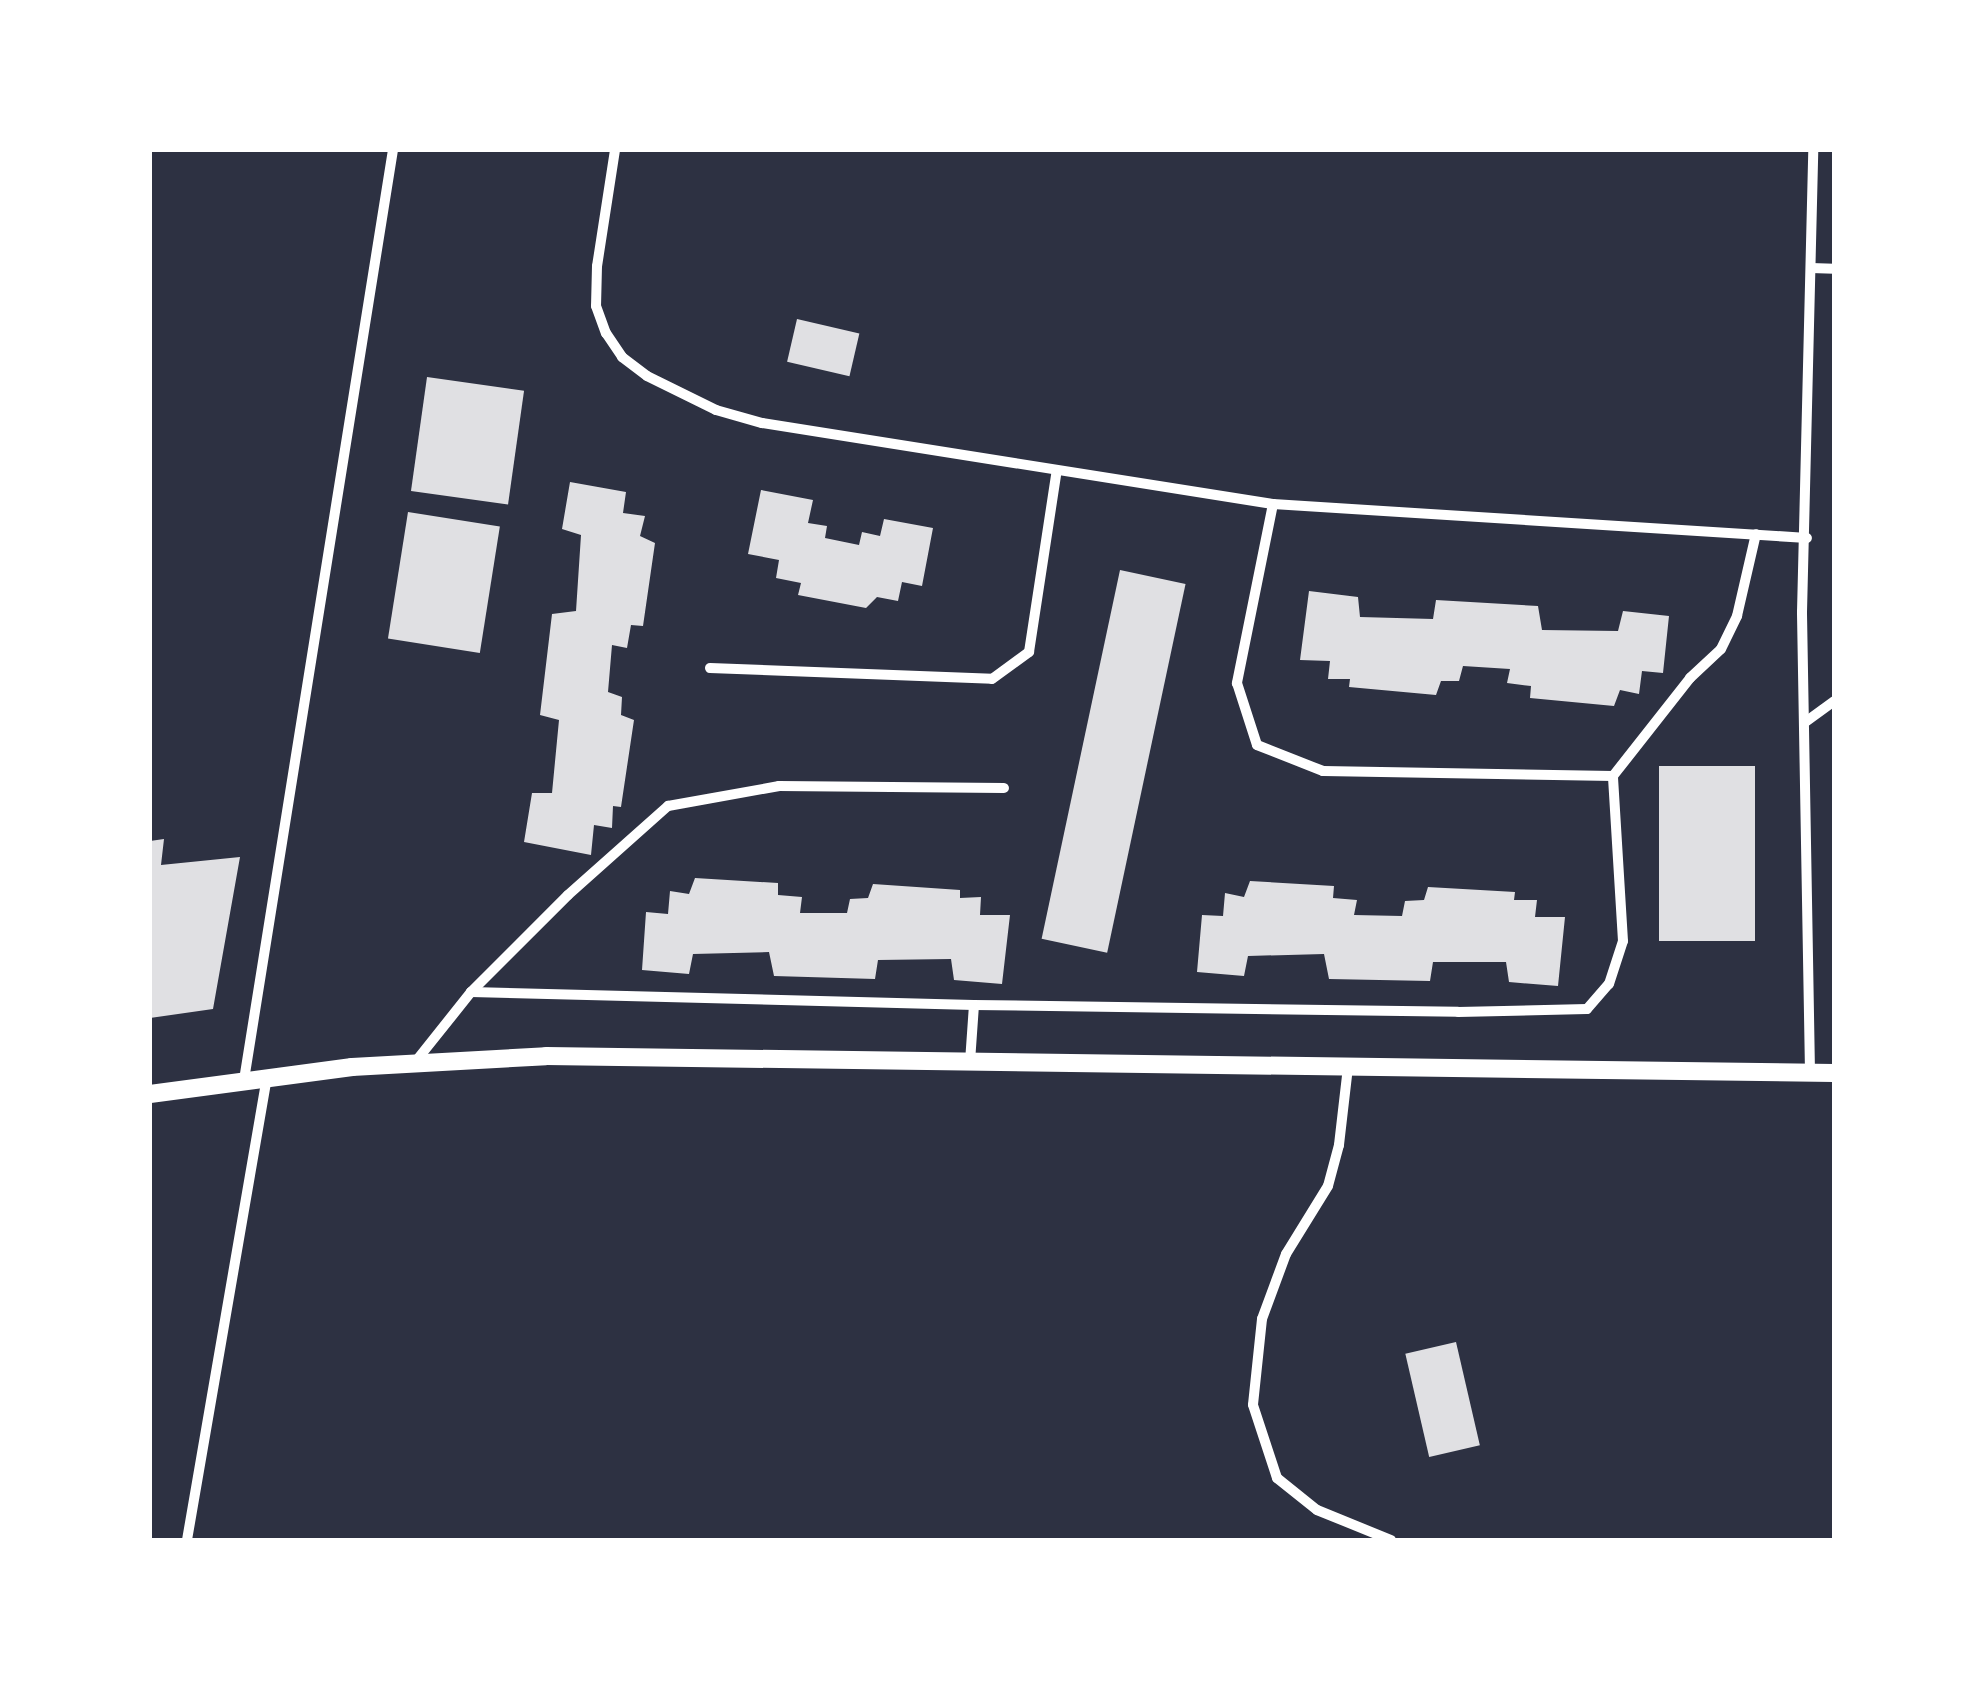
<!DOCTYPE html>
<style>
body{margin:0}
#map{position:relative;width:1984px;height:1690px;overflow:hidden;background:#2d3142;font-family:"Alegreya Sans",sans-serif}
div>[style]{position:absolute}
.building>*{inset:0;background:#e0e0e3;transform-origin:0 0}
.minor>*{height:10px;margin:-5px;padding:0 5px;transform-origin:5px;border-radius:5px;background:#fff}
.tertiary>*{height:18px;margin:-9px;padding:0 9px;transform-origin:9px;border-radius:9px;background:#fff}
span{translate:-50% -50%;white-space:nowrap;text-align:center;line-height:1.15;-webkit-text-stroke:9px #fff;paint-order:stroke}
.frame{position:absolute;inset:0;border:152px solid #fff;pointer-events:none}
</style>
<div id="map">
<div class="building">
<i style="left:797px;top:319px;width:64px;height:44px;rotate:13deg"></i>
<i style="left:427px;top:377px;width:98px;height:115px;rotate:8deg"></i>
<i style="clip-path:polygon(570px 482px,626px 492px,623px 513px,645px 516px,640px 536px,655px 543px,643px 626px,631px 625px,627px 648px,612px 645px,608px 692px,622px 697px,621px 715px,634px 720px,621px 807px,613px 806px,612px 828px,594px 825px,591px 855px,524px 842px,532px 793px,552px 793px,559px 720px,540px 715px,552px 614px,576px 611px,581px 535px,562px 529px)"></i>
<i style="clip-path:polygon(761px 490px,813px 500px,808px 523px,827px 526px,825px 538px,859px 545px,862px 532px,880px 536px,884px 519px,933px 528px,922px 586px,902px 582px,898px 601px,877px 597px,866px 608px,798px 595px,801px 583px,776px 578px,779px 560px,748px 554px)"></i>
<i style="left:408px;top:512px;width:93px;height:128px;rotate:9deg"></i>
<i style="left:1120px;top:570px;width:67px;height:377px;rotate:12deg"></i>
<i style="clip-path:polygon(1309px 591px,1358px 597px,1360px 617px,1433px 619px,1436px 600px,1538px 606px,1542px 630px,1618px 631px,1623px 611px,1669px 616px,1663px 673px,1642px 671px,1639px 694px,1620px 690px,1614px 706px,1530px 698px,1531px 686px,1507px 683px,1510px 669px,1463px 666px,1459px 681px,1441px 681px,1436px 695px,1349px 687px,1350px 679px,1328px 679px,1330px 661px,1300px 660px)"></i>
<i style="left:1659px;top:766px;width:96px;height:175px"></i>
<i style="clip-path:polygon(164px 839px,161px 865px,240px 857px,213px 1009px,150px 1018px,150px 841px)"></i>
<i style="clip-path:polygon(695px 878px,778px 883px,778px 895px,802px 897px,800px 913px,847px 913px,850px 899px,868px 898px,873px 884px,960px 890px,960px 898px,981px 897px,980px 915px,1010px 915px,1002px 984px,954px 980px,951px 959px,878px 960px,875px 979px,774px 976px,769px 952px,693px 954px,689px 974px,642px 970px,646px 912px,668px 914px,670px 891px,689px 894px)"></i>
<i style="clip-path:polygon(1250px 881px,1334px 886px,1333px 898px,1357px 900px,1354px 915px,1402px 916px,1405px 901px,1424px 900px,1428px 887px,1515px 892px,1514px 900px,1537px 900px,1535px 917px,1565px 917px,1558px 986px,1509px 982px,1506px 962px,1433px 962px,1430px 981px,1329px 979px,1324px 954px,1248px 956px,1244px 976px,1197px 972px,1202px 915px,1223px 916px,1225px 893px,1244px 897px)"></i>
<i style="left:1456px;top:1342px;width:106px;height:52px;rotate:77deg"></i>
</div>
<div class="minor">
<i style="left:615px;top:150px;width:117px;rotate:98.8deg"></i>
<i style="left:597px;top:266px;width:40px;rotate:91.4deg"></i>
<i style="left:596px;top:306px;width:29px;rotate:70deg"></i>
<i style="left:606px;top:333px;width:29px;rotate:56deg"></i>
<i style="left:622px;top:357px;width:31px;rotate:37deg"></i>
<i style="left:647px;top:376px;width:77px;rotate:26.2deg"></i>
<i style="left:716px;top:410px;width:48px;rotate:15.8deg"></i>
<i style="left:762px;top:423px;width:517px;rotate:9.01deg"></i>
<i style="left:1273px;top:504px;width:535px;rotate:3.64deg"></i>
<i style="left:1811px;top:268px;width:23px;rotate:2deg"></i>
<i style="left:1273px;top:504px;width:183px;rotate:101.4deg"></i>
<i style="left:1237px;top:683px;width:65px;rotate:72.1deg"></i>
<i style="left:1257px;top:745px;width:71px;rotate:21.5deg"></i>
<i style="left:1323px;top:771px;width:290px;rotate:1deg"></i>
<i style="left:710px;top:668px;width:282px;rotate:2.2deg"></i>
<i style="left:992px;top:679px;width:46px;rotate:-36.1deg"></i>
<i style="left:1029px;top:652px;width:184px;rotate:-81.3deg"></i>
<i style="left:1804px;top:723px;width:37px;rotate:-36deg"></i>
<i style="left:471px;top:992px;width:503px;rotate:1.48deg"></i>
<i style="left:974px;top:1005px;width:484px;rotate:0.8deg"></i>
<i style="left:1458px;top:1012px;width:129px;rotate:-1.3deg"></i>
<i style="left:1587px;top:1009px;width:33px;rotate:-49deg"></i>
<i style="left:1609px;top:984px;width:45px;rotate:-72deg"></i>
<i style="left:1623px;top:941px;width:165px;rotate:-93.5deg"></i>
<i style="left:1613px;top:776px;width:125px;rotate:-51.8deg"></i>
<i style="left:1690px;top:678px;width:42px;rotate:-43.1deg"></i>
<i style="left:1721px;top:649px;width:37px;rotate:-64deg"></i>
<i style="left:1737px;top:616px;width:84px;rotate:-77deg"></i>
<i style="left:416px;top:1061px;width:88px;rotate:-51.4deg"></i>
<i style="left:471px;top:992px;width:137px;rotate:-45deg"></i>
<i style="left:568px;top:895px;width:134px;rotate:-41.7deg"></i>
<i style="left:668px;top:806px;width:113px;rotate:-10.2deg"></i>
<i style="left:779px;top:786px;width:225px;rotate:0.5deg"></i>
<i style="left:970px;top:1062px;width:57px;rotate:-86deg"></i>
<i style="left:1348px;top:1067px;width:79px;rotate:96.6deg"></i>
<i style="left:1339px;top:1145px;width:42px;rotate:105deg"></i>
<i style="left:1328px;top:1186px;width:80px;rotate:121.7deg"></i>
<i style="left:1286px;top:1254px;width:69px;rotate:110.3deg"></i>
<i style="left:1262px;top:1319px;width:86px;rotate:96deg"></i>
<i style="left:1253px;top:1405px;width:77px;rotate:71.8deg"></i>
<i style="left:1277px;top:1478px;width:51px;rotate:38.7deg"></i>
<i style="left:1317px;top:1510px;width:80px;rotate:22.1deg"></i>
<i style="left:1810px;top:1072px;width:460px;rotate:-91deg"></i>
<i style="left:1802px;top:612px;width:462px;rotate:-88.6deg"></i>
<i style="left:244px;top:1080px;width:942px;rotate:-80.9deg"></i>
<i style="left:187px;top:1540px;width:469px;rotate:-80.2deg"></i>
</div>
<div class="tertiary">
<i style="left:150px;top:1094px;width:204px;rotate:-7.6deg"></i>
<i style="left:352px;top:1067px;width:194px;rotate:-3.2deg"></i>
<i style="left:546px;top:1056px;width:1288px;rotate:0.76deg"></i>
</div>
<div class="frame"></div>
</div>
